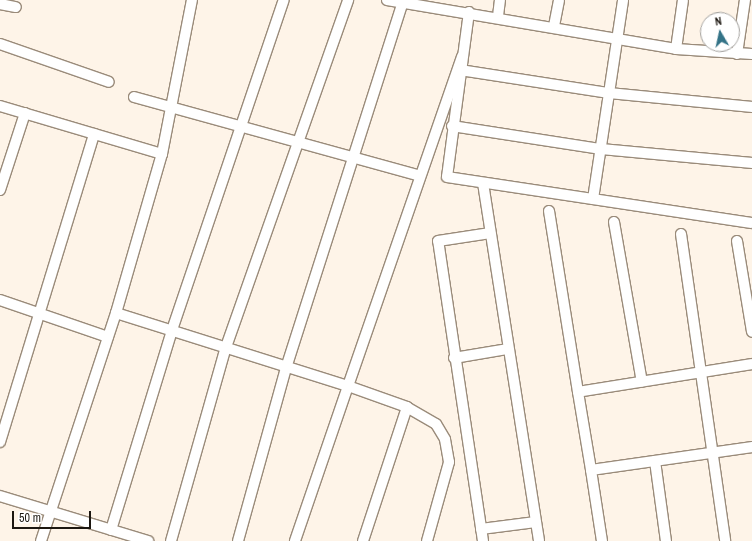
<!DOCTYPE html>
<style>
body{margin:0}
#map{position:relative;width:752px;height:541px;overflow:hidden;background:#fef4e8;font-family:"Archivo Narrow",sans-serif}
div>[style]{position:absolute}
.roads{filter:drop-shadow(1px 0 #9a8b7a) drop-shadow(-1px 0 #9a8b7a) drop-shadow(0 1px #9a8b7a) drop-shadow(0 -1px #9a8b7a)}
.minor>*{height:10px;margin:-5px;padding:0 5px;transform-origin:5px;border-radius:5px;background:#fff}
span{translate:-50% -50%;white-space:nowrap;text-align:center;line-height:1.15;-webkit-text-stroke:3px #fff;paint-order:stroke}
.north{position:absolute;left:700px;top:12px;width:40px;height:40px;box-sizing:border-box;background:#fff;border:1px solid #a4a29f;border-radius:50%;rotate:351deg;font-size:11px;font-weight:700;line-height:16px;text-align:center;color:#1c1710}
.north::after{content:'';display:block;margin:auto;width:14px;height:18px;background:#337387;clip-path:polygon(50% 0,100% 100%,50% 72%,0 100%)}
.scale{position:absolute;left:12px;top:511px;width:79px;height:18px;box-sizing:border-box;border:2px solid #1c1710;border-top:0;padding-left:5px;font-size:12px;line-height:14px;white-space:nowrap;color:#1c1710;-webkit-text-stroke:3px #fff;paint-order:stroke}
</style>
<div id="map">
<div class="roads">
<div class="minor">
<i style="left:387px;top:0;width:293px;rotate:9.6deg"></i>
<i style="left:676px;top:49px;width:76px;rotate:3.8deg"></i>
<i style="left:0;top:4px;width:16px;rotate:11deg"></i>
<i style="left:469px;top:12px;width:166px;rotate:97.6deg"></i>
<i style="left:447px;top:177px;width:308px;rotate:8.6deg"></i>
<i style="left:498px;top:16px;width:16px;rotate:-83deg"></i>
<i style="left:554px;top:26px;width:26px;rotate:-79deg"></i>
<i style="left:0;top:44px;width:115px;rotate:19.2deg"></i>
<i style="left:676px;top:49px;width:49px;rotate:-81.9deg"></i>
<i style="left:737px;top:54px;width:55px;rotate:-81.6deg"></i>
<i style="left:460px;top:70px;width:151px;rotate:8.8deg"></i>
<i style="left:609px;top:93px;width:144px;rotate:5.6deg"></i>
<i style="left:134px;top:97px;width:295px;rotate:15.4deg"></i>
<i style="left:0;top:106px;width:169px;rotate:16.5deg"></i>
<i style="left:452px;top:126px;width:151px;rotate:8.8deg"></i>
<i style="left:601px;top:149px;width:152px;rotate:5.3deg"></i>
<i style="left:483px;top:183px;width:362px;rotate:81.1deg"></i>
<i style="left:0;top:190px;width:81px;rotate:-72deg"></i>
<i style="left:593px;top:199px;width:201px;rotate:-81.4deg"></i>
<i style="left:549px;top:211px;width:183px;rotate:80.9deg"></i>
<i style="left:614px;top:222px;width:162px;rotate:80.1deg"></i>
<i style="left:681px;top:234px;width:310px;rotate:81.8deg"></i>
<i style="left:737px;top:241px;width:92px;rotate:80.6deg"></i>
<i style="left:0;top:300px;width:114px;rotate:18.9deg"></i>
<i style="left:116px;top:313px;width:243px;rotate:17.5deg"></i>
<i style="left:348px;top:386px;width:164px;rotate:108.9deg"></i>
<i style="left:454px;top:358px;width:55px;rotate:-9.5deg"></i>
<i style="left:752px;top:364px;width:176px;rotate:170.9deg"></i>
<i style="left:578px;top:392px;width:79px;rotate:80.5deg"></i>
<i style="left:591px;top:470px;width:163px;rotate:-8.1deg"></i>
<i style="left:0;top:442px;width:322px;rotate:-73deg"></i>
<i style="left:655px;top:461px;width:81px;rotate:82.2deg"></i>
<i style="left:591px;top:470px;width:72px;rotate:81.2deg"></i>
<i style="left:0;top:496px;width:155px;rotate:16.9deg"></i>
<i style="left:481px;top:529px;width:55px;rotate:-7.3deg"></i>
<i style="left:111px;top:530px;width:209px;rotate:-73deg"></i>
<i style="left:172px;top:330px;width:348px;rotate:-71.3deg"></i>
<i style="left:41px;top:541px;width:240px;rotate:-71.8deg"></i>
<i style="left:116px;top:313px;width:166px;rotate:-73.9deg"></i>
<i style="left:162px;top:154px;width:157px;rotate:-79deg"></i>
<i style="left:171px;top:541px;width:202px;rotate:-74.2deg"></i>
<i style="left:226px;top:347px;width:368px;rotate:-70.6deg"></i>
<i style="left:238px;top:541px;width:180px;rotate:-74.5deg"></i>
<i style="left:286px;top:368px;width:384px;rotate:-72.3deg"></i>
<i style="left:363px;top:541px;width:141px;rotate:-71.8deg"></i>
<i style="left:427px;top:541px;width:82px;rotate:-74.4deg"></i>
<i style="left:449px;top:462px;width:23px;rotate:-100deg"></i>
<i style="left:445px;top:439px;width:17px;rotate:-121deg"></i>
<i style="left:436px;top:424px;width:34px;rotate:-150deg"></i>
<i style="left:407px;top:407px;width:63px;rotate:-160.4deg"></i>
<i style="left:348px;top:386px;width:349px;rotate:-70.9deg"></i>
<i style="left:483px;top:541px;width:303px;rotate:-98.5deg"></i>
<i style="left:438px;top:241px;width:53px;rotate:-8.7deg"></i>
</div>
</div>
<div class="north">N</div>
<div class="scale">50 m</div>
</div>
